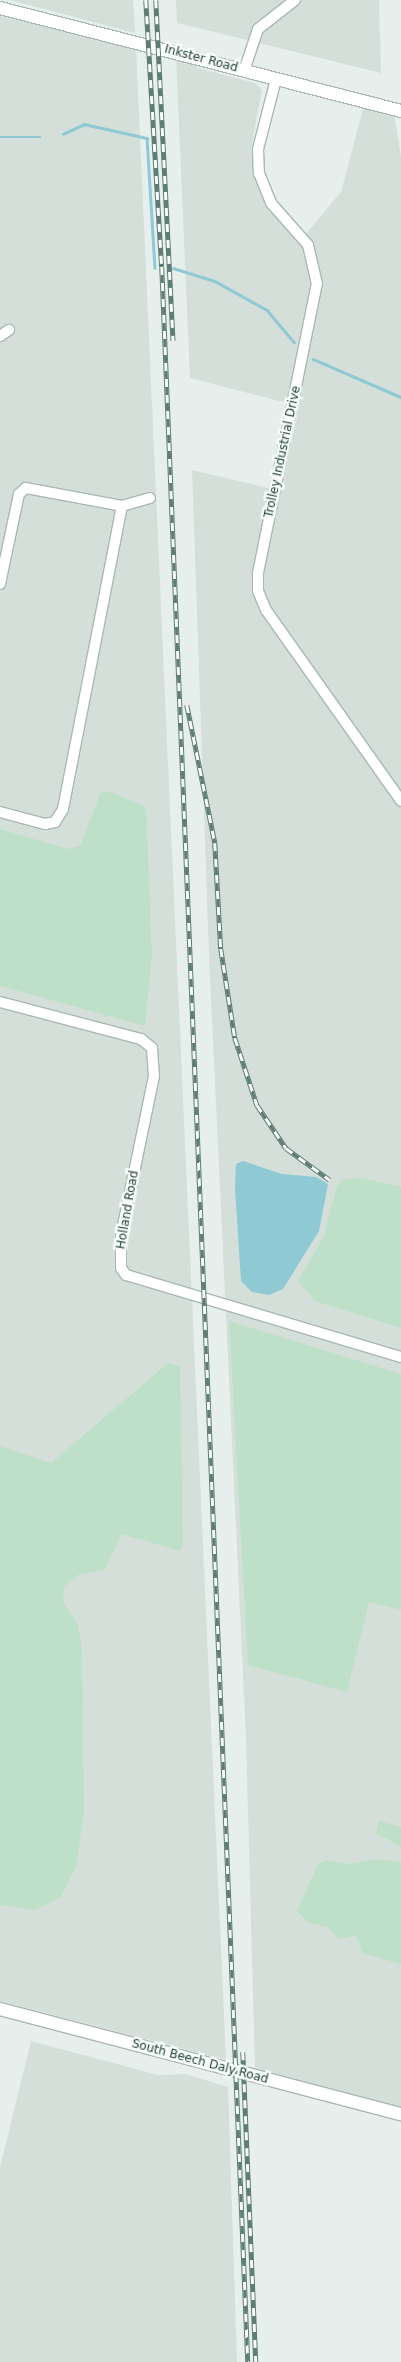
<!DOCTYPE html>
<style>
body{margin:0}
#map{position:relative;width:401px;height:2362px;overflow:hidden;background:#e6efeb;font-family:"DejaVu Sans",sans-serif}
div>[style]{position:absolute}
.built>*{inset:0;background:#d4dfda}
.green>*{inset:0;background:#bfe0c8}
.water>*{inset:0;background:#8ec9d4}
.stream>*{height:2.5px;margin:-1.25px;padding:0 1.25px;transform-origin:1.25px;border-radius:1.25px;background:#8ec9d4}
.roads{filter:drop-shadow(1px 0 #a8b8b2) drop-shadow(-1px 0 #a8b8b2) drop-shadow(0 1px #a8b8b2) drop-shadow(0 -1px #a8b8b2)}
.minor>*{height:10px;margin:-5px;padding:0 5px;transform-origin:5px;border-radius:5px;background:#fff}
.tertiary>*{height:12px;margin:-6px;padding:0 6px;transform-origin:6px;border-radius:6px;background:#fff}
.rail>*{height:4.5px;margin-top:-2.25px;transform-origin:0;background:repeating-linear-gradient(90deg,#f7fbf9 0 8px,#5f7d75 0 16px);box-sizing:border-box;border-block:1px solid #5f7d75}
span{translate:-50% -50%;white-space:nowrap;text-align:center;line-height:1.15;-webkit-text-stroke:5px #f7fbf9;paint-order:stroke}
.street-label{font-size:12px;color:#24423a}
</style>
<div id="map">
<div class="built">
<i style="clip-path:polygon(10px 0,133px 0,135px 33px,93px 22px)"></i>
<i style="clip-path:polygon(176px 0,379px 0,381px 73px,177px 23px)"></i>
<i style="clip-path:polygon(0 16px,136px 47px,226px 2060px,0 2001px)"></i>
<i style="clip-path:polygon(176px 56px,198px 68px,255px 83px,262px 90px,252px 144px,257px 185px,266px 204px,300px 241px,341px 192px,364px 105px,394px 113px,401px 156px,401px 2109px,255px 2068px,246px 1738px,209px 956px,192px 470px,281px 491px,299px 406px,190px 378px)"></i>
<i style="clip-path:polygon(31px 2041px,158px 2075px,185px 2074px,228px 2087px,237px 2362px,0 2362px,0 2167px)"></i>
</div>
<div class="green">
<i style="clip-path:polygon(101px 792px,111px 792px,146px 807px,152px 957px,145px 1026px,0 986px,0 829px,68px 849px,80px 846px)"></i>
<i style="clip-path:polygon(361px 1178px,401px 1187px,401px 1328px,315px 1301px,298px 1281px,324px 1236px,337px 1186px,343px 1179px)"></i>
<i style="clip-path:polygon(229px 1321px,401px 1374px,401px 1610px,369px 1602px,347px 1692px,248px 1665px)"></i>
<i style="clip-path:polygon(168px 1363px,180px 1366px,183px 1543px,180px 1551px,122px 1534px,104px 1570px,78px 1575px,64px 1587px,63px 1602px,78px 1625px,82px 1650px,84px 1816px,76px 1866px,61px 1897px,35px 1910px,0 1905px,0 1446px,51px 1463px)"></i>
<i style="clip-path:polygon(379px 1821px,401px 1827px,401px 1847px,376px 1833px)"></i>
<i style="clip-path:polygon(375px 1859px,401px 1862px,401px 1964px,362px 1953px,356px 1935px,339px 1939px,328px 1927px,309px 1923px,297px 1911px,318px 1864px,326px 1860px,349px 1864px)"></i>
</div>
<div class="water">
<i style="clip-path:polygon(243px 1161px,282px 1174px,316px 1177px,328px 1184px,319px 1231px,283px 1289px,269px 1295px,252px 1292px,241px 1281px,235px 1188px,236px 1164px)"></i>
</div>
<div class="stream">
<i style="left:63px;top:134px;width:23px;rotate:-25deg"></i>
<i style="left:84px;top:124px;width:65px;rotate:12.5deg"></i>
<i style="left:147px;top:138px;width:130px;rotate:86.5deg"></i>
<i style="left:0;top:137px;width:40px"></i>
<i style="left:173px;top:268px;width:44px;rotate:17.2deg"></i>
<i style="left:215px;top:281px;width:60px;rotate:29.1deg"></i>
<i style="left:267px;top:310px;width:42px;rotate:49.8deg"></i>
<i style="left:313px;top:359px;width:96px;rotate:23.4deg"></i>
</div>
<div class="roads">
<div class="minor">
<i style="left:244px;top:71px;width:44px;rotate:-71.6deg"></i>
<i style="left:258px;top:29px;width:47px;rotate:-38.1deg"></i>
<i style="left:276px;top:79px;width:72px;rotate:104.4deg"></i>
<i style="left:258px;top:149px;width:24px;rotate:88deg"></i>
<i style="left:259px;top:173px;width:32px;rotate:68deg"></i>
<i style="left:271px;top:203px;width:56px;rotate:48.6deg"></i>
<i style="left:308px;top:245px;width:39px;rotate:77deg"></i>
<i style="left:317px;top:283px;width:297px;rotate:101.5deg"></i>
<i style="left:258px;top:574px;width:17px;rotate:90deg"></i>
<i style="left:258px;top:591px;width:21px;rotate:67deg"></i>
<i style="left:266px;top:610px;width:234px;rotate:54.7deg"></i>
<i style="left:0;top:336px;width:11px;rotate:-34deg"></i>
<i style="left:0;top:584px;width:92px;rotate:-78.1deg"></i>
<i style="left:19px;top:494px;width:9px;rotate:-41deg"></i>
<i style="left:26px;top:488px;width:98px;rotate:10.6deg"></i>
<i style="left:0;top:812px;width:47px;rotate:14.9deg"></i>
<i style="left:45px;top:824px;width:10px;rotate:-11deg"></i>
<i style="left:55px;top:822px;width:15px;rotate:-58deg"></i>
<i style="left:63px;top:809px;width:309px;rotate:-79deg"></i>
<i style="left:122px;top:506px;width:29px;rotate:-16deg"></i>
<i style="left:0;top:1002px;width:146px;rotate:14.7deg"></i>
<i style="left:141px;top:1039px;width:14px;rotate:39deg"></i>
<i style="left:152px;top:1048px;width:28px;rotate:86deg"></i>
<i style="left:154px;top:1076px;width:163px;rotate:101.7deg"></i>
<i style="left:121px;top:1236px;width:32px;rotate:90deg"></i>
<i style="left:121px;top:1268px;width:9px;rotate:54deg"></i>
<i style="left:126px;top:1275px;width:287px;rotate:16.6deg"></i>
</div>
<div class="tertiary">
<i style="left:0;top:8px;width:414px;rotate:14.4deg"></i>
<i style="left:0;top:2009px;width:415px;rotate:14.7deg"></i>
</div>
</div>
<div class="rail">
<i style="left:146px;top:0;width:267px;rotate:86.6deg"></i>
<i style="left:162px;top:267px;width:2097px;rotate:87.65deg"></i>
<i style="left:156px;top:0;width:341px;rotate:87.1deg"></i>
<i style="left:187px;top:705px;width:141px;rotate:78.5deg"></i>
<i style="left:215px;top:843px;width:106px;rotate:86.8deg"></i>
<i style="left:221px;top:949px;width:90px;rotate:81.1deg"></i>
<i style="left:235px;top:1038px;width:71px;rotate:71.8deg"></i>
<i style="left:257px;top:1105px;width:52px;rotate:56deg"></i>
<i style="left:286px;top:1148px;width:54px;rotate:36deg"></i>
<i style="left:243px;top:2052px;width:310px;rotate:87.6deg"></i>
</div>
<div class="street-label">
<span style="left:201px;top:59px;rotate:15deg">Inkster Road</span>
<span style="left:283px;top:452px;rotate:-78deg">Trolley Industrial Drive</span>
<span style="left:128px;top:1210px;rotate:-80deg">Holland Road</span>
<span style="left:200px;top:2062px;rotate:15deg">South Beech Daly Road</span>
</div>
</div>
